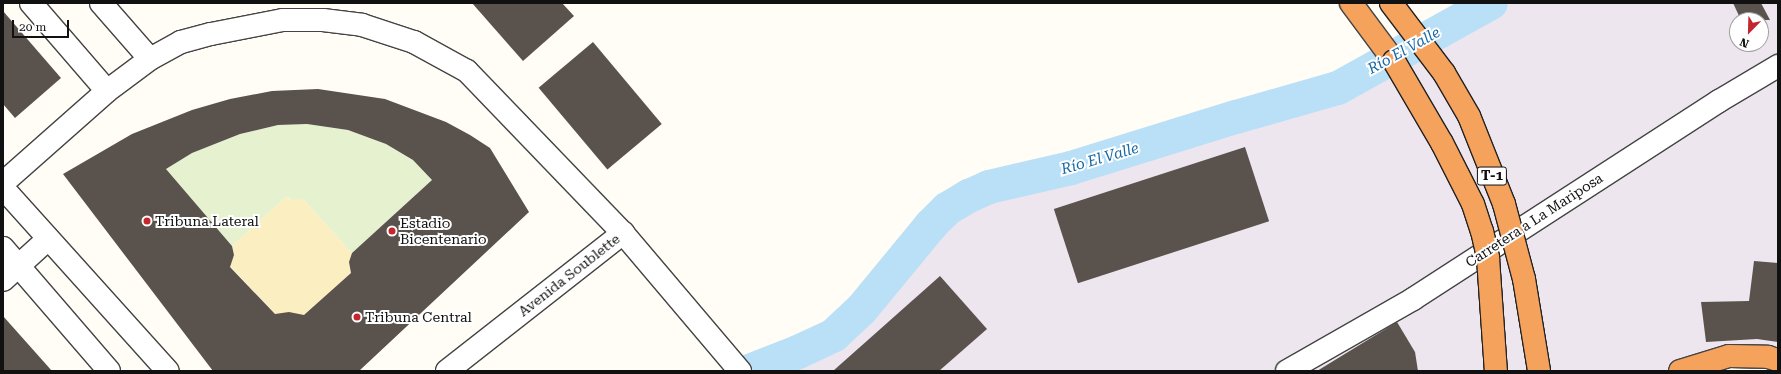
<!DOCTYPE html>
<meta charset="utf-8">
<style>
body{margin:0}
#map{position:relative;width:1781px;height:374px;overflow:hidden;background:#fffdf5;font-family:"Roboto Serif",serif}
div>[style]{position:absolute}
.industrial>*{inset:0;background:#eee6ef}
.sand>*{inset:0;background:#fbeec1}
.pitch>*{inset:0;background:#e6f2cf}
.river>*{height:34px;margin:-17px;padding:0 17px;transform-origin:17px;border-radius:17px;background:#b9e0f7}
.building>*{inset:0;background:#5a524d;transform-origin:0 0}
.roads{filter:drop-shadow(1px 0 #444) drop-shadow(-1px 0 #444) drop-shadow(0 1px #444) drop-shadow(0 -1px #444)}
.minor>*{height:22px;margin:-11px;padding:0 11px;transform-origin:11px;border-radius:11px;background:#fff}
.highway>*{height:22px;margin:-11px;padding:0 11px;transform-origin:11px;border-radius:11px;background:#f5a25d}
.bridges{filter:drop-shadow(1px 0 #222) drop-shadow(-1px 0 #222) drop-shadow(0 1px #222) drop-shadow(0 -1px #222)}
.highway-bridge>*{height:22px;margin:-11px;padding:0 11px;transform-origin:11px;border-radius:11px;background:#f5a25d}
.dots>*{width:11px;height:11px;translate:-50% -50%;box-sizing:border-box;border:2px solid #fff;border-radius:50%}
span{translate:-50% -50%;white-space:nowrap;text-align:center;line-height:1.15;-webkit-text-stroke:4px #fff;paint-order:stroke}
.shield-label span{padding:1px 3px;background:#fff;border:1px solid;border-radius:3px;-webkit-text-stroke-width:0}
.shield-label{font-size:13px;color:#111;font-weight:700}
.street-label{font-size:14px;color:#111}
.poi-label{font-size:14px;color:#111}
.left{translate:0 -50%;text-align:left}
.water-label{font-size:15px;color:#1768a6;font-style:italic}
.frame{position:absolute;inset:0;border:4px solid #111;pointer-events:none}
.north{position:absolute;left:1729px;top:12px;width:40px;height:40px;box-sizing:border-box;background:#fff;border:1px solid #a0a0a0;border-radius:50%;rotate:203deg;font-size:11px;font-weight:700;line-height:16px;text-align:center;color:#111}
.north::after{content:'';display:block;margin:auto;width:14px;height:18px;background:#c4262e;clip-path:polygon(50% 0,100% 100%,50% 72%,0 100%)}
.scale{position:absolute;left:12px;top:20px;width:57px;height:18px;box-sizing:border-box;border:2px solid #111;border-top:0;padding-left:5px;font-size:12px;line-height:14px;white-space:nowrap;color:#111;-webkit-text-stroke:3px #fff;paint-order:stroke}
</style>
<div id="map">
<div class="industrial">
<i style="clip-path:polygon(evenodd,1512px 3px,1778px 3px,1778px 366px,1738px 360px,1694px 371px,753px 371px,836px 328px,914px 228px,931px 214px,965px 200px,1028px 187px,1080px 171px,1334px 88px,1512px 3px,1737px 20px,1761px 20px,1761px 44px,1737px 44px,1737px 20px)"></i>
</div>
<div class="sand">
<i style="clip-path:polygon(286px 197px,289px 199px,303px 199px,352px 253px,349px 262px,352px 272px,302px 318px,277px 316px,229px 265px,234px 255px,232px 246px)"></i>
</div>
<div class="pitch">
<i style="clip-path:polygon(307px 124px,348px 130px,386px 144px,413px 160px,432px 180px,352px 253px,303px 199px,293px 200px,286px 197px,232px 246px,166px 169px,192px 153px,240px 134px,278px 125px)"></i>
</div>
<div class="river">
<i style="left:749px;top:371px;width:53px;rotate:-21.2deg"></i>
<i style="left:798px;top:352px;width:40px;rotate:-25deg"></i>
<i style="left:834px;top:335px;width:37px;rotate:-43deg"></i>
<i style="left:861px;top:310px;width:110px;rotate:-50.5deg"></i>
<i style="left:931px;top:225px;width:23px;rotate:-45deg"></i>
<i style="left:947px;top:209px;width:26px;rotate:-31deg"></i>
<i style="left:969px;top:196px;width:22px;rotate:-24deg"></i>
<i style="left:989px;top:187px;width:84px;rotate:-13deg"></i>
<i style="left:1071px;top:168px;width:173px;rotate:-17.2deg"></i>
<i style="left:1236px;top:117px;width:106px;rotate:-15.9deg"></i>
<i style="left:1338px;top:88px;width:175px;rotate:-29.1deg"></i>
</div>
<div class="building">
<i style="clip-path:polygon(472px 3px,562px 3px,574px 16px,523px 61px)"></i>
<i style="clip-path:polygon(1733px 3px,1761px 3px,1770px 20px,1741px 20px)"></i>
<i style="clip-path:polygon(3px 11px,61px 78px,15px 118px,3px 104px)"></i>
<i style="left:593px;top:42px;width:107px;height:71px;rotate:50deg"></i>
<i style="clip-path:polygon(evenodd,318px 89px,385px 99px,446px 122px,470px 135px,490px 148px,529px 212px,359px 371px,213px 371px,63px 174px,132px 134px,192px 110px,230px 99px,272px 91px,318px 89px,307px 124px,348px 130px,386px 144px,413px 160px,432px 180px,352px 253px,349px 262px,351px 273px,304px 315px,289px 312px,275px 314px,230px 267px,234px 255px,232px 246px,166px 169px,192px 153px,240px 134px,278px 125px,307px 124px)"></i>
<i style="left:1245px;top:147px;width:78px;height:201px;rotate:72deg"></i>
<i style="clip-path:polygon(1754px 261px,1778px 263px,1778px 342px,1757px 339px,1706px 342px,1701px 302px,1749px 301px)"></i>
<i style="clip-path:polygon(940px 276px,987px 329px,939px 371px,833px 371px)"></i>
<i style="clip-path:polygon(3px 316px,52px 371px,3px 371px)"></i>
<i style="clip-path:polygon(1397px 322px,1415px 352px,1418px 371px,1317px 371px)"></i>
</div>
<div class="roads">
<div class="minor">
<i style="left:31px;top:3px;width:116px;rotate:49.2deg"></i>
<i style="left:101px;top:3px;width:74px;rotate:48.8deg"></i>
<i style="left:3px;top:183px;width:139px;rotate:-41.5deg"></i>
<i style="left:107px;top:91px;width:54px;rotate:-36.7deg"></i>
<i style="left:150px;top:59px;width:35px;rotate:-29deg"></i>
<i style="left:181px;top:42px;width:31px;rotate:-15deg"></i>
<i style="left:211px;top:34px;width:73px;rotate:-11deg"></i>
<i style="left:283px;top:20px;width:40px"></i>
<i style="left:323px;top:20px;width:39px;rotate:7deg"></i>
<i style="left:362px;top:25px;width:55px;rotate:18.1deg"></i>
<i style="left:414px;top:42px;width:60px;rotate:28.7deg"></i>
<i style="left:467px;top:71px;width:225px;rotate:46.1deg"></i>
<i style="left:623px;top:233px;width:181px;rotate:49.7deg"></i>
<i style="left:3px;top:188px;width:246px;rotate:48deg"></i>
<i style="left:3px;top:248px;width:162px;rotate:49.2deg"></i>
<i style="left:3px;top:280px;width:61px;rotate:-42.3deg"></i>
<i style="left:447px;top:371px;width:224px;rotate:-38.1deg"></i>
<i style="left:1287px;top:371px;width:145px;rotate:-29.7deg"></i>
<i style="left:1413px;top:299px;width:364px;rotate:-32.9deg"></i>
<i style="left:1719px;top:101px;width:69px;rotate:-30.7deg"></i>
</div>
<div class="highway">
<i style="left:1351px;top:3px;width:72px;rotate:53.4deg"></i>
<i style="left:1680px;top:371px;width:51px;rotate:-17deg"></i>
<i style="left:1729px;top:356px;width:39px;rotate:1deg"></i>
<i style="left:1768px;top:357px;width:10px;rotate:17deg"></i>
</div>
</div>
<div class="bridges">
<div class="highway-bridge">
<i style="left:1391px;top:3px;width:88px;rotate:52.9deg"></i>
<i style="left:1444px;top:73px;width:50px;rotate:59.8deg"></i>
<i style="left:1469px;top:116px;width:95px;rotate:68.3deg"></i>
<i style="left:1504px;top:204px;width:78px;rotate:75.1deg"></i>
<i style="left:1524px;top:279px;width:93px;rotate:80.7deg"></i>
<i style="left:1394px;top:61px;width:95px;rotate:59.7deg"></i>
<i style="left:1442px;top:143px;width:68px;rotate:63.1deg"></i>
<i style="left:1473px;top:204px;width:28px;rotate:72deg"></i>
<i style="left:1482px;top:231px;width:28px;rotate:77deg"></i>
<i style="left:1488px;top:258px;width:113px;rotate:86deg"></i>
</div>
</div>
<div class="dots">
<i style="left:147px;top:221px;background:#c4262e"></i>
<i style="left:392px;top:231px;background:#c4262e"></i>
<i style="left:357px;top:317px;background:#c4262e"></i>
</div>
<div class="shield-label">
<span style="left:1492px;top:176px">T-1</span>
</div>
<div class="street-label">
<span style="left:1534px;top:220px;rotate:-33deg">Carretera a La Mariposa</span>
<span style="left:569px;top:275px;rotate:-38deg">Avenida Soublette</span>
</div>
<div class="poi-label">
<span class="left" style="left:155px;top:221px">Tribuna Lateral</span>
<span class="left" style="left:400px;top:231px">Estadio<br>Bicentenario</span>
<span class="left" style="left:365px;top:317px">Tribuna Central</span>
</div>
<div class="water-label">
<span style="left:1404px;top:51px;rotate:-29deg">Río El Valle</span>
<span style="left:1100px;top:159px;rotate:-16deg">Río El Valle</span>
</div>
<div class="frame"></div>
<div class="north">N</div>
<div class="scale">20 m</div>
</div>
